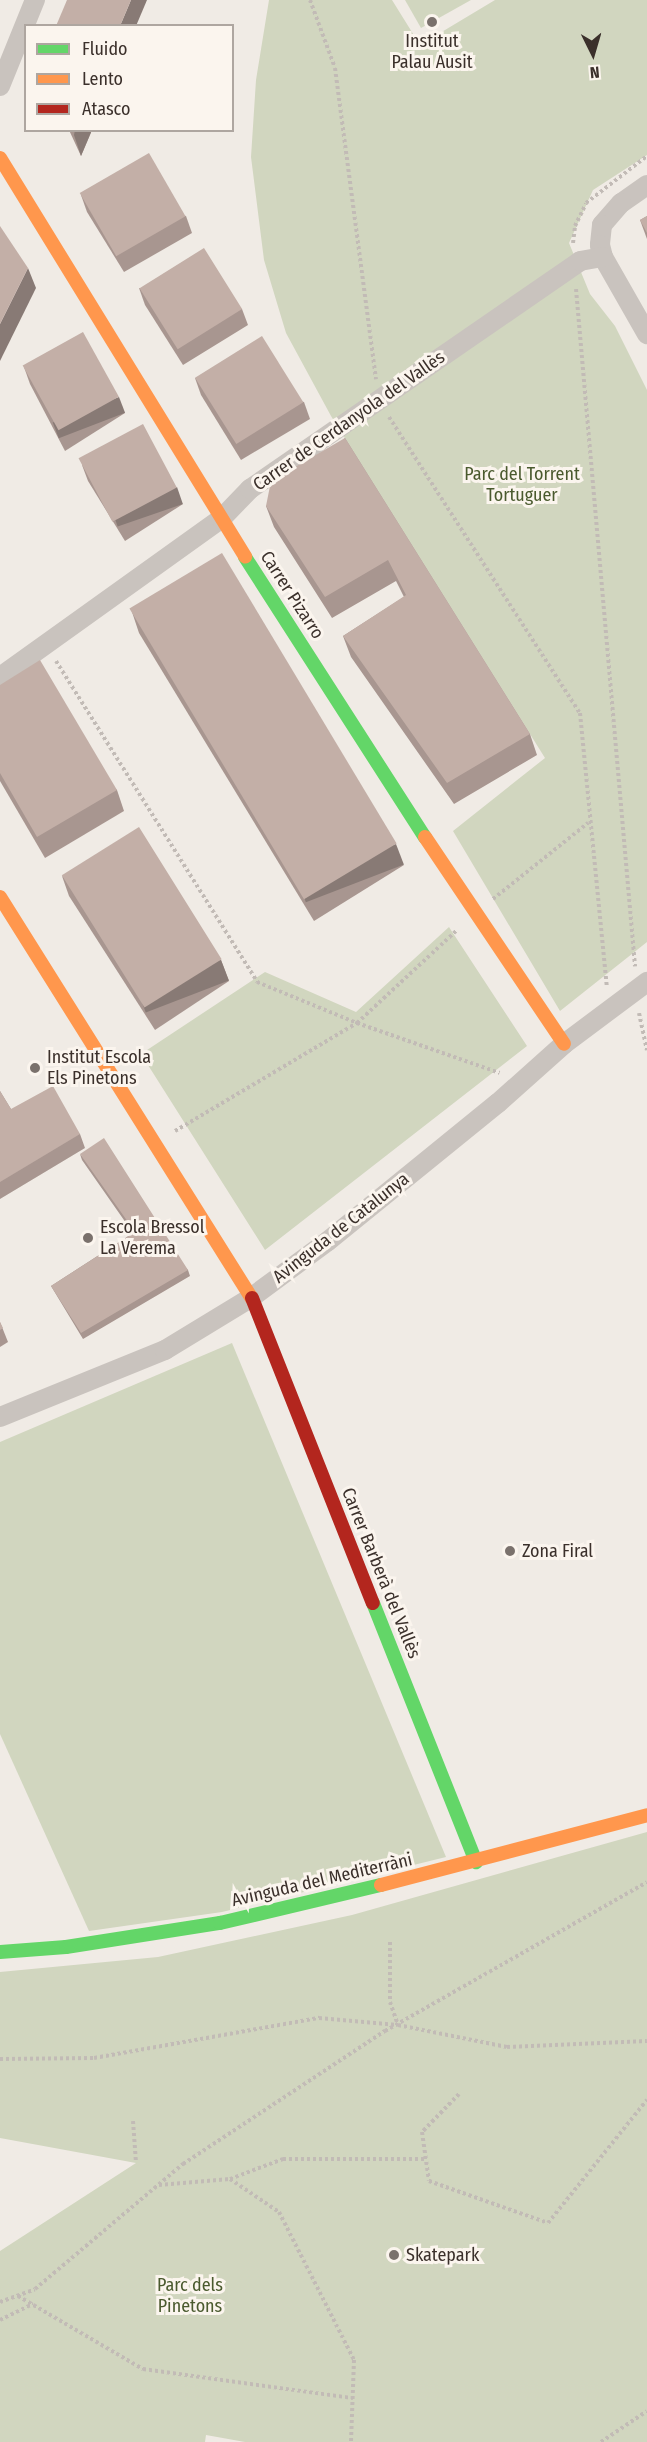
<!DOCTYPE html>
<meta charset="utf-8">
<style>
body{margin:0}
#map{position:relative;width:647px;height:2442px;overflow:hidden;background:#f0ebe5;font-family:"Fira Sans Condensed",sans-serif}
div>[style]{position:absolute}
.green>*{inset:0;background:#d1d6bf}
.path>*{height:4px;margin-top:-2px;transform-origin:0;background:repeating-linear-gradient(90deg,#c2bbb6 0 3px,transparent 0 6px)}
.street>*{height:20px;margin:-10px;padding:0 10px;transform-origin:10px;border-radius:10px;background:#c9c3be}
.fast>*{height:14px;margin:-7px;padding:0 7px;transform-origin:7px;border-radius:7px;background:#63d668}
.slow>*{height:14px;margin:-7px;padding:0 7px;transform-origin:7px;border-radius:7px;background:#ff974d}
.jam>*{height:14px;margin:-7px;padding:0 7px;transform-origin:7px;border-radius:7px;background:#b3261e}
.wall>*{inset:0;background:#a89690}
.shaded-wall>*{inset:0;background:#887a75;transform-origin:0 0}
.building>*{inset:0;background:#c3afa7;transform-origin:0 0}
.dots>*{width:16px;height:16px;translate:-50% -50%;box-sizing:border-box;border:3px solid #fbf5ee;border-radius:50%}
span{translate:-50% -50%;white-space:nowrap;text-align:center;line-height:1.15;-webkit-text-stroke:6px #fbf5ee;paint-order:stroke}
.poi-label{font-size:18px;color:#3b302b}
.left{translate:0 -50%;text-align:left}
.street-label{font-size:18px;color:#3b302b}
.park-label{font-size:18px;color:#4a5a2e}
.legend{position:absolute;left:24px;top:24px;width:210px;height:108px;box-sizing:border-box;background:#fbf5ee;border:2px solid #aea6a0;margin:0;padding:8px 10px;list-style:none;font-size:18px;color:#3b302b}
.legend li{display:flex;align-items:center;gap:12px;height:30px}
.legend b{width:30px;border:2px solid #aea6a0}
.north{position:absolute;left:563px;top:24px;width:60px;height:60px;-webkit-text-stroke:4px #fbf5ee;paint-order:stroke;rotate:175deg;font-size:16px;font-weight:700;line-height:24px;text-align:center;color:#3b302b}
.north::after{content:'';display:block;margin:auto;width:21px;height:27px;background:#3b302b;clip-path:polygon(50% 0,100% 100%,50% 72%,0 100%)}
</style>
<div id="map">
<div class="green">
<i style="clip-path:polygon(269px 0,392px 0,420px 45px,495px 0,647px 0,647px 155px,593px 190px,569px 243px,590px 294px,615px 326px,647px 390px,647px 942px,560px 1011px,453px 831px,545px 758px,331px 416px,286px 333px,264px 260px,251px 157px,256px 80px)"></i>
<i style="clip-path:polygon(405px 0,471px 0,421px 28px)"></i>
<i style="clip-path:polygon(449px 927px,527px 1046px,265px 1250px,141px 1054px,265px 972px,356px 1012px)"></i>
<i style="clip-path:polygon(232px 1343px,446px 1857px,222px 1912px,89px 1931px,0 1734px,0 1442px)"></i>
<i style="clip-path:polygon(647px 1832px,647px 2442px,245px 2442px,206px 2435px,205px 2442px,0 2442px,0 2251px,136px 2163px,0 2138px,0 1972px,158px 1957px,352px 1915px)"></i>
</div>
<div class="path">
<i style="left:310px;top:0;width:72px;rotate:69.8deg"></i>
<i style="left:335px;top:68px;width:314px;rotate:82.5deg"></i>
<i style="left:573px;top:243px;width:17px;rotate:-83deg"></i>
<i style="left:575px;top:226px;width:25px;rotate:-64deg"></i>
<i style="left:586px;top:203px;width:77px;rotate:-37.6deg"></i>
<i style="left:576px;top:289px;width:680px;rotate:85.02deg"></i>
<i style="left:389px;top:417px;width:352px;rotate:57.2deg"></i>
<i style="left:580px;top:713px;width:275px;rotate:84.4deg"></i>
<i style="left:56px;top:661px;width:379px;rotate:57.9deg"></i>
<i style="left:257px;top:982px;width:108px;rotate:22.3deg"></i>
<i style="left:357px;top:1023px;width:151px;rotate:19.3deg"></i>
<i style="left:493px;top:899px;width:122px;rotate:-38.7deg"></i>
<i style="left:639px;top:1013px;width:38px;rotate:78deg"></i>
<i style="left:175px;top:1131px;width:212px;rotate:-30.7deg"></i>
<i style="left:357px;top:1023px;width:135px;rotate:-42.9deg"></i>
<i style="left:390px;top:1942px;width:60px;rotate:90deg"></i>
<i style="left:390px;top:2002px;width:24px;rotate:71deg"></i>
<i style="left:0;top:2059px;width:94px;rotate:-0.6deg"></i>
<i style="left:94px;top:2058px;width:229px;rotate:-10.1deg"></i>
<i style="left:319px;top:2018px;width:79px;rotate:5.1deg"></i>
<i style="left:398px;top:2025px;width:111px;rotate:11.4deg"></i>
<i style="left:507px;top:2047px;width:140px;rotate:-2.5deg"></i>
<i style="left:459px;top:2094px;width:53px;rotate:134.2deg"></i>
<i style="left:422px;top:2132px;width:49px;rotate:81.9deg"></i>
<i style="left:429px;top:2181px;width:126px;rotate:19.4deg"></i>
<i style="left:548px;top:2223px;width:158px;rotate:-51.2deg"></i>
<i style="left:133px;top:2121px;width:42px;rotate:85.9deg"></i>
<i style="left:230px;top:2179px;width:57px;rotate:-20.7deg"></i>
<i style="left:283px;top:2159px;width:143px"></i>
<i style="left:159px;top:2185px;width:71px;rotate:-4.8deg"></i>
<i style="left:230px;top:2179px;width:59px;rotate:34deg"></i>
<i style="left:279px;top:2212px;width:166px;rotate:63.1deg"></i>
<i style="left:354px;top:2360px;width:82px;rotate:92.1deg"></i>
<i style="left:18px;top:2296px;width:145px;rotate:30.3deg"></i>
<i style="left:143px;top:2369px;width:212px;rotate:7.9deg"></i>
<i style="left:0;top:2302px;width:37px;rotate:-20deg"></i>
<i style="left:35px;top:2289px;width:194px;rotate:-40.2deg"></i>
<i style="left:183px;top:2164px;width:242px;rotate:-33.4deg"></i>
<i style="left:385px;top:2031px;width:301px;rotate:-29.6deg"></i>
<i style="left:0;top:2320px;width:37px;rotate:-26deg"></i>
<i style="left:601px;top:2442px;width:55px;rotate:-34deg"></i>
</div>
<div class="street">
<i style="left:0;top:86px;width:93px;rotate:-67.9deg"></i>
<i style="left:647px;top:185px;width:32px;rotate:145deg"></i>
<i style="left:621px;top:203px;width:29px;rotate:131deg"></i>
<i style="left:602px;top:225px;width:20px;rotate:96deg"></i>
<i style="left:600px;top:245px;width:12px;rotate:76deg"></i>
<i style="left:603px;top:257px;width:89px;rotate:60.3deg"></i>
<i style="left:0;top:677px;width:272px;rotate:-35.6deg"></i>
<i style="left:221px;top:519px;width:42px;rotate:-46deg"></i>
<i style="left:250px;top:489px;width:401px;rotate:-34.6deg"></i>
<i style="left:580px;top:261px;width:23px;rotate:-10deg"></i>
<i style="left:0;top:1417px;width:178px;rotate:-22.1deg"></i>
<i style="left:165px;top:1350px;width:102px;rotate:-31.3deg"></i>
<i style="left:252px;top:1297px;width:94px;rotate:-36.4deg"></i>
<i style="left:328px;top:1241px;width:219px;rotate:-39.1deg"></i>
<i style="left:498px;top:1103px;width:89px;rotate:-41.8deg"></i>
<i style="left:564px;top:1044px;width:104px;rotate:-36.8deg"></i>
</div>
<div class="fast">
<i style="left:245px;top:557px;width:333px;rotate:57.3deg"></i>
<i style="left:373px;top:1603px;width:279px;rotate:68.3deg"></i>
<i style="left:0;top:1952px;width:66px;rotate:-4.3deg"></i>
<i style="left:66px;top:1947px;width:156px;rotate:-8.9deg"></i>
<i style="left:220px;top:1923px;width:165px;rotate:-13.3deg"></i>
</div>
<div class="slow">
<i style="left:0;top:158px;width:468px;rotate:58.4deg"></i>
<i style="left:425px;top:837px;width:249px;rotate:56.1deg"></i>
<i style="left:0;top:897px;width:474px;rotate:57.9deg"></i>
<i style="left:381px;top:1885px;width:275px;rotate:-14.7deg"></i>
</div>
<div class="jam">
<i style="left:252px;top:1298px;width:328px;rotate:68.4deg"></i>
</div>
<div class="wall">
<i style="clip-path:polygon(69px 130px,92px 130px,81px 156px)"></i>
<i style="clip-path:polygon(81px 195px,186px 216px,192px 233px,124px 272px,87px 212px)"></i>
<i style="clip-path:polygon(647px 216px,647px 239px,640px 220px)"></i>
<i style="clip-path:polygon(139px 288px,242px 309px,248px 325px,183px 365px,145px 305px)"></i>
<i style="clip-path:polygon(24px 367px,125px 413px,65px 451px,30px 384px)"></i>
<i style="clip-path:polygon(195px 378px,304px 402px,310px 419px,241px 460px,201px 395px)"></i>
<i style="clip-path:polygon(345px 438px,530px 734px,537px 755px,454px 804px,351px 657px,343px 636px,404px 597px,396px 581px,332px 618px,274px 527px,266px 506px)"></i>
<i style="clip-path:polygon(82px 465px,183px 504px,125px 541px,88px 481px)"></i>
<i style="clip-path:polygon(132px 612px,404px 865px,314px 921px,139px 633px)"></i>
<i style="clip-path:polygon(0 685px,117px 790px,124px 811px,45px 858px,0 781px)"></i>
<i style="clip-path:polygon(62px 876px,221px 960px,229px 981px,155px 1030px,69px 896px)"></i>
<i style="clip-path:polygon(0 1091px,11px 1109px,80px 1134px,85px 1148px,0 1199px)"></i>
<i style="clip-path:polygon(80px 1154px,188px 1270px,190px 1276px,83px 1339px,54px 1291px,51px 1286px,133px 1233px,82px 1160px)"></i>
<i style="clip-path:polygon(0 1322px,8px 1342px,0 1347px)"></i>
</div>
<div class="shaded-wall">
<i style="clip-path:polygon(131px 0,147px 0,136px 26px,120px 26px)"></i>
<i style="clip-path:polygon(75px 130px,92px 130px,81px 156px,74px 135px)"></i>
<i style="clip-path:polygon(28px 268px,36px 288px,0 361px,0 324px)"></i>
<i style="left:119px;top:397px;width:17px;height:71px;rotate:69deg"></i>
<i style="left:177px;top:487px;width:18px;height:69px;rotate:71deg"></i>
<i style="left:396px;top:844px;width:22px;height:105px;rotate:69deg"></i>
<i style="left:221px;top:960px;width:22px;height:89px;rotate:69deg"></i>
</div>
<div class="building">
<i style="clip-path:polygon(67px 0,131px 0,120px 26px,56px 26px)"></i>
<i style="left:149px;top:153px;width:73px;height:80px;rotate:60deg"></i>
<i style="clip-path:polygon(647px 216px,647px 233px,640px 220px)"></i>
<i style="clip-path:polygon(0 226px,28px 268px,0 324px)"></i>
<i style="left:204px;top:248px;width:72px;height:76px;rotate:58deg"></i>
<i style="left:83px;top:332px;width:74px;height:69px;rotate:61deg"></i>
<i style="left:262px;top:336px;width:78px;height:79px;rotate:58deg"></i>
<i style="left:143px;top:424px;width:72px;height:73px;rotate:62deg"></i>
<i style="clip-path:polygon(345px 438px,530px 734px,447px 783px,343px 636px,406px 595px,388px 560px,325px 597px,266px 506px,271px 481px)"></i>
<i style="left:222px;top:553px;width:339px;height:108px;rotate:59deg"></i>
<i style="clip-path:polygon(40px 660px,117px 790px,37px 837px,0 773px,0 685px)"></i>
<i style="left:139px;top:827px;width:156px;height:91px;rotate:58deg"></i>
<i style="clip-path:polygon(53px 1086px,80px 1134px,0 1182px,0 1091px,11px 1109px)"></i>
<i style="clip-path:polygon(104px 1138px,188px 1270px,81px 1333px,51px 1286px,135px 1232px,80px 1154px)"></i>
<i style="clip-path:polygon(0 1322px,3px 1328px,0 1330px)"></i>
</div>
<div class="dots">
<i style="left:432px;top:22px;background:#7a716c"></i>
<i style="left:35px;top:1068px;background:#7a716c"></i>
<i style="left:88px;top:1238px;background:#7a716c"></i>
<i style="left:510px;top:1551px;background:#7a716c"></i>
<i style="left:394px;top:2255px;background:#7a716c"></i>
</div>
<div class="poi-label">
<span style="left:432px;top:52px">Institut<br>Palau Ausit</span>
<span class="left" style="left:47px;top:1068px">Institut Escola<br>Els Pinetons</span>
<span class="left" style="left:100px;top:1238px">Escola Bressol<br>La Verema</span>
<span class="left" style="left:522px;top:1551px">Zona Firal</span>
<span class="left" style="left:406px;top:2255px">Skatepark</span>
</div>
<div class="street-label">
<span style="left:349px;top:421px;rotate:-35deg">Carrer de Cerdanyola del Vallès</span>
<span style="left:292px;top:595px;rotate:57deg">Carrer Pizarro</span>
<span style="left:341px;top:1228px;rotate:-38deg">Avinguda de Catalunya</span>
<span style="left:381px;top:1573px;rotate:68deg">Carrer Barberà del Vallès</span>
<span style="left:322px;top:1880px;rotate:-13deg">Avinguda del Mediterràni</span>
</div>
<div class="park-label">
<span style="left:522px;top:485px">Parc del Torrent<br>Tortuguer</span>
<span style="left:190px;top:2296px">Parc dels<br>Pinetons</span>
</div>
<ul class="legend">
<li><b style="height:8px;background:#63d668"></b>Fluido</li>
<li><b style="height:8px;background:#ff974d"></b>Lento</li>
<li><b style="height:8px;background:#b3261e"></b>Atasco</li>
</ul>
<div class="north">N</div>
</div>
